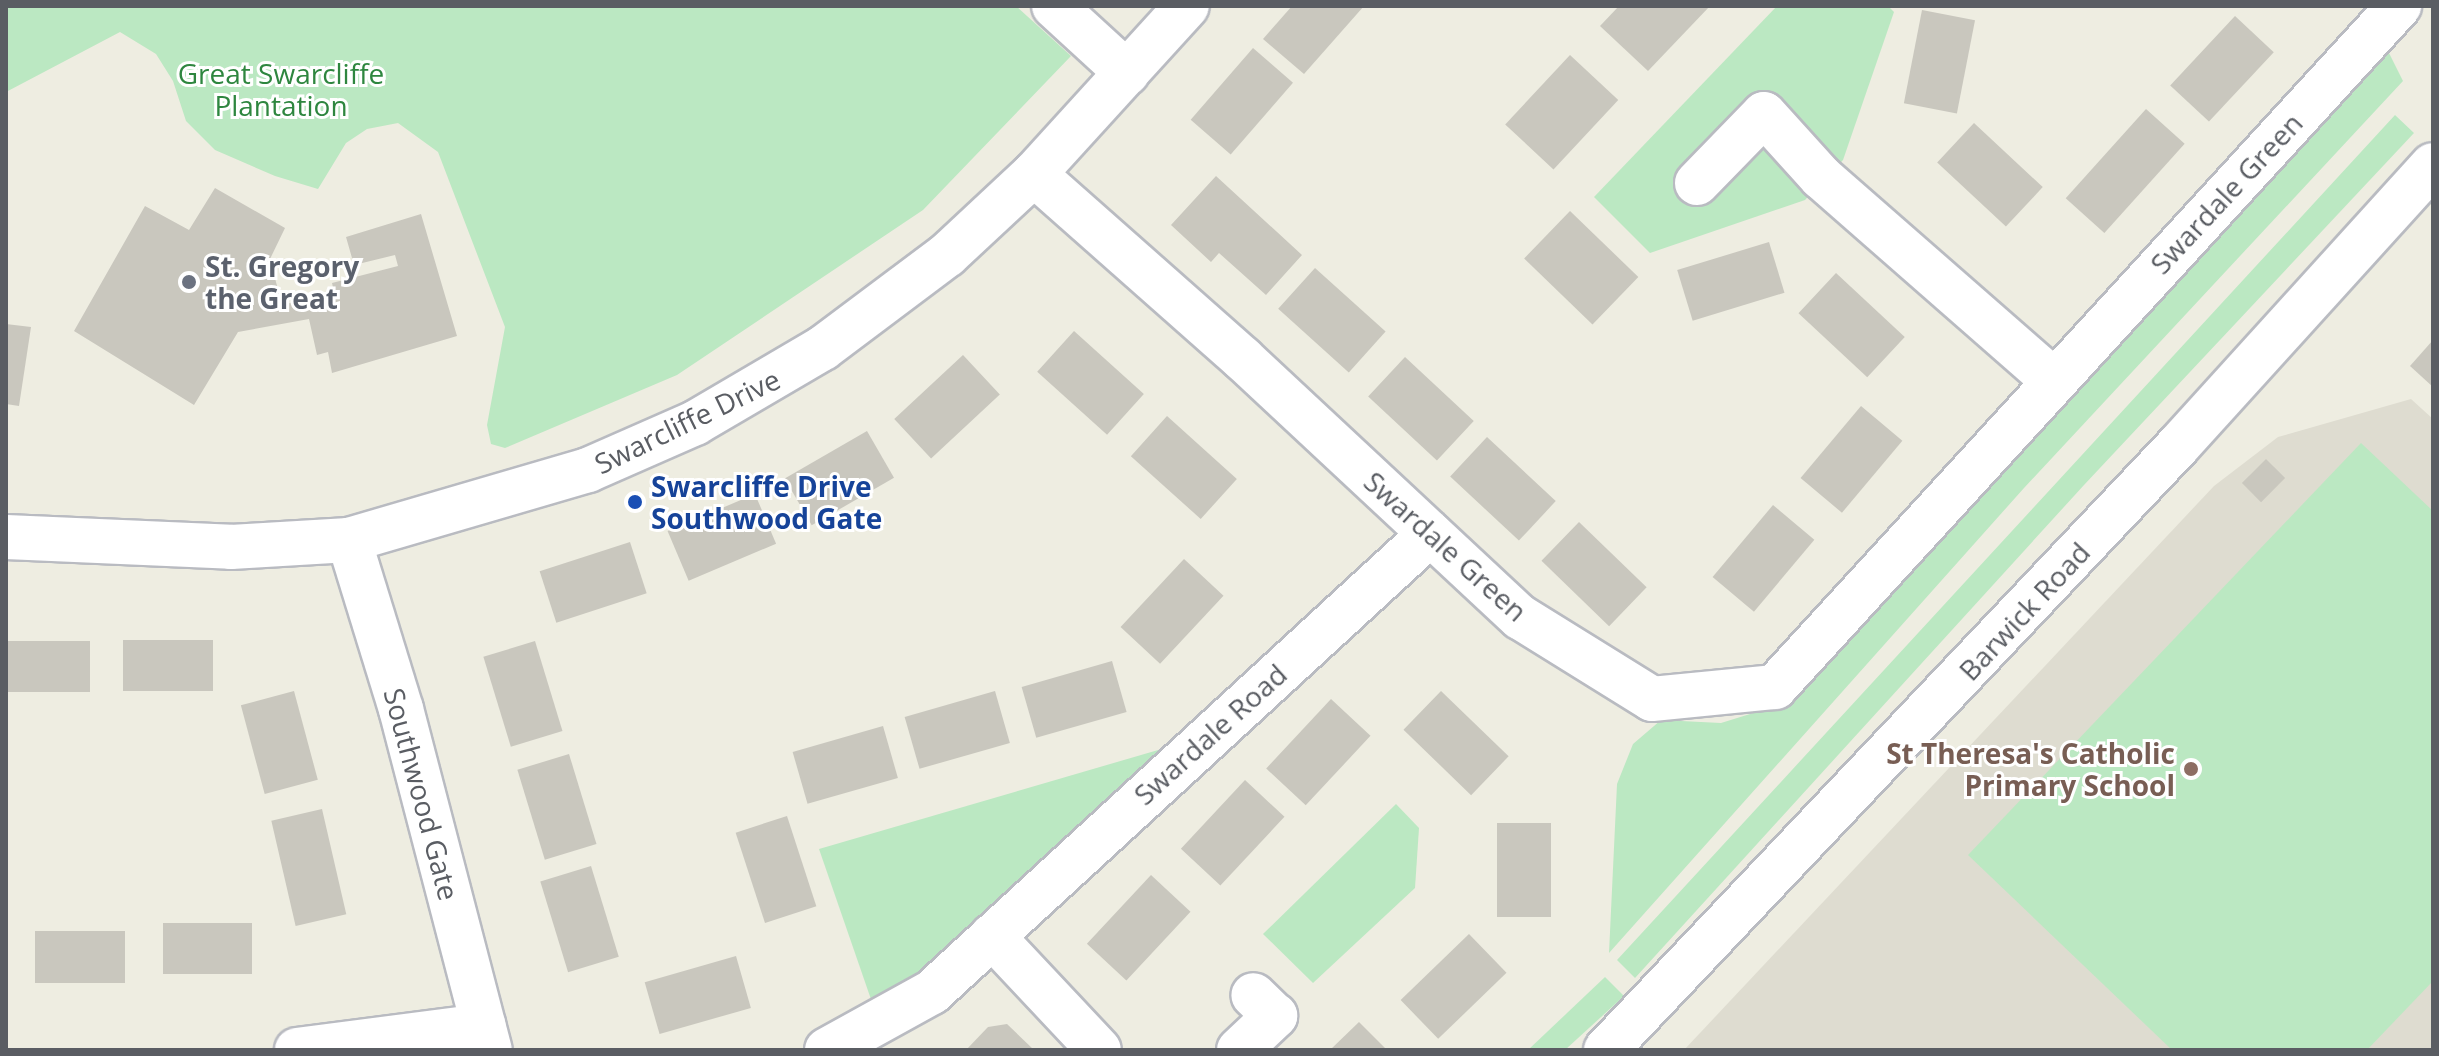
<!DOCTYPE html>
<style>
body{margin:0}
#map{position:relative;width:2439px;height:1056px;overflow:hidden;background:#eeede1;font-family:"Open Sans",sans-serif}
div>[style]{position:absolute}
.education>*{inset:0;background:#dedcd0}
.green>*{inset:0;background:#bbe8c2}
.building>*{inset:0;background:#c9c7be;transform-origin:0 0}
.roads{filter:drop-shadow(2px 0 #b9bbc1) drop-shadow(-2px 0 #b9bbc1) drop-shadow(0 2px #b9bbc1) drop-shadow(0 -2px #b9bbc1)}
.minor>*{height:44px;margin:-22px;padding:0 22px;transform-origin:22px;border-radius:22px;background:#fff}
.tertiary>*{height:44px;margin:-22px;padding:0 22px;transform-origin:22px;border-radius:22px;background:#fff}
.dots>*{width:22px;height:22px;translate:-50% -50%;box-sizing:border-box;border:4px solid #fff;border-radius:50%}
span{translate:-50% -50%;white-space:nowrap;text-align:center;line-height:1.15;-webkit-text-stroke:6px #fff;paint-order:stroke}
.park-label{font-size:28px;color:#2e863f}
.street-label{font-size:28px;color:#5a5d63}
.worship-label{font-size:28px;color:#5b616d;font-weight:700}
.left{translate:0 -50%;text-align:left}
.transit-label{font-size:28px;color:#164399;font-weight:700}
.education-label{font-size:28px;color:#785e54;font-weight:700}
.right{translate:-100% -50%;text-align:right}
.frame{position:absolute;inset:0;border:8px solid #5a5d63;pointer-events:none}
</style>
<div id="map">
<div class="education">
<i style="clip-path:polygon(2411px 399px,2433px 419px,2433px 1050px,1684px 1050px,2214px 486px,2278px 437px)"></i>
</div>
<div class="green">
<i style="clip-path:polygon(6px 6px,1016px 6px,1071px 56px,923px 210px,677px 375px,505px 448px,491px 444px,487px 425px,505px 327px,438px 152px,398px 123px,367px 129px,346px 143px,318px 189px,275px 176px,215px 150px,186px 121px,173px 81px,156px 54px,120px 32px,6px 92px)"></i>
<i style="clip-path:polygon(1777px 6px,1888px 6px,1894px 12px,1843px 160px,1805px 200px,1650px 253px,1594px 197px)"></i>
<i style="clip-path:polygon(2387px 49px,2403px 81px,2024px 488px,1609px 953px,1617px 784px,1633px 744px,1661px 720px,1721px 723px,1776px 706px)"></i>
<i style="clip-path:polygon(2395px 115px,2414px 133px,2084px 485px,1635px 978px,1617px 960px)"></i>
<i style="clip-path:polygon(2361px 443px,2433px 511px,2433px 981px,2367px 1050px,2172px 1050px,1968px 855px)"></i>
<i style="clip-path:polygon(1165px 748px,953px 951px,874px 1008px,819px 849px)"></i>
<i style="clip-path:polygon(1396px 804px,1419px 828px,1415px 888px,1313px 983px,1263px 934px)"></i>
<i style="clip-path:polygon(1605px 977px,1624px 996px,1565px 1050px,1528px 1050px)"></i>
</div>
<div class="building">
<i style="clip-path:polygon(1292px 6px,1364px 6px,1304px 74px,1263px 39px)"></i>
<i style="clip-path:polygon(1619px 6px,1710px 6px,1648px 71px,1600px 26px)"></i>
<i style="left:1922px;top:10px;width:54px;height:95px;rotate:11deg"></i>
<i style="left:2235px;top:16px;width:53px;height:95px;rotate:43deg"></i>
<i style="left:1253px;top:48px;width:53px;height:95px;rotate:41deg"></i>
<i style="left:1570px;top:55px;width:66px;height:95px;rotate:43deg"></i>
<i style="left:2146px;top:109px;width:52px;height:120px;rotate:42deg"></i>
<i style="left:1974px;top:123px;width:94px;height:54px;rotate:43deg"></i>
<i style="clip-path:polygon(1216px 176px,1302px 255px,1266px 295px,1219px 253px,1211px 262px,1171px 225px)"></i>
<i style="clip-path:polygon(215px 188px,285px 228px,270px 259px,282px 305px,334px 292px,332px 283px,398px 266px,395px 255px,354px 265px,346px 237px,421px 214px,457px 336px,332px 373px,328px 352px,317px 355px,309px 319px,238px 332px,194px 405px,74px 331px,145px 206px,189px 230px)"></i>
<i style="left:1570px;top:211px;width:95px;height:66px;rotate:44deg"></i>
<i style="left:1769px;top:242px;width:53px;height:96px;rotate:73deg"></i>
<i style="left:1315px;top:268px;width:95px;height:55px;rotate:42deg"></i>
<i style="left:1836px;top:273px;width:94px;height:55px;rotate:43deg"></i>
<i style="clip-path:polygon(6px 324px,31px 327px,19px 406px,6px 404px)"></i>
<i style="left:1074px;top:331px;width:94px;height:55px;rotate:42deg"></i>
<i style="clip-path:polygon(2433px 340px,2433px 387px,2410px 366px)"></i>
<i style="left:963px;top:355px;width:54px;height:94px;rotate:47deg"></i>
<i style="left:1405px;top:357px;width:94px;height:54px;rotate:43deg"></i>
<i style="left:1861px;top:406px;width:54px;height:94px;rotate:40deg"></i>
<i style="left:1167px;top:416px;width:94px;height:54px;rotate:42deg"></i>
<i style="left:867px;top:431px;width:54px;height:95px;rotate:60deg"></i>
<i style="left:1487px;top:437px;width:94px;height:54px;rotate:43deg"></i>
<i style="left:2266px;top:459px;width:27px;height:34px;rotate:45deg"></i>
<i style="left:755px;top:494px;width:54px;height:95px;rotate:67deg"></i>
<i style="left:1773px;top:505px;width:54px;height:94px;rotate:40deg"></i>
<i style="left:1579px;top:522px;width:94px;height:54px;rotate:44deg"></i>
<i style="left:630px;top:542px;width:54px;height:95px;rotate:72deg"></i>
<i style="left:1184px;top:559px;width:54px;height:93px;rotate:43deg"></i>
<i style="left:123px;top:640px;width:90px;height:51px"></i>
<i style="left:6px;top:641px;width:84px;height:51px"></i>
<i style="left:535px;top:641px;width:94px;height:54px;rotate:73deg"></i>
<i style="left:1112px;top:661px;width:53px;height:94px;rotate:74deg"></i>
<i style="left:294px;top:691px;width:92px;height:55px;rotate:75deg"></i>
<i style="left:995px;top:691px;width:54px;height:94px;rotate:74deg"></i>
<i style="left:1441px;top:691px;width:94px;height:54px;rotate:44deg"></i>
<i style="left:1331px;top:699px;width:54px;height:95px;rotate:43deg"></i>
<i style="left:883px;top:726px;width:54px;height:94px;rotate:74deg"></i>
<i style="left:569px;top:754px;width:94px;height:54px;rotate:73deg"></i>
<i style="left:1245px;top:780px;width:54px;height:94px;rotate:43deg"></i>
<i style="left:322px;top:809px;width:108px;height:52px;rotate:77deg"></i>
<i style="left:787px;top:816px;width:95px;height:54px;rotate:72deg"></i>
<i style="left:1497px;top:823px;width:54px;height:94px"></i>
<i style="left:591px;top:866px;width:95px;height:53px;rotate:73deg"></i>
<i style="left:1151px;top:875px;width:54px;height:94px;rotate:43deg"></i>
<i style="left:163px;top:923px;width:89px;height:51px"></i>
<i style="left:35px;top:931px;width:90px;height:52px"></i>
<i style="left:1469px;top:934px;width:54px;height:95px;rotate:46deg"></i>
<i style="left:736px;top:956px;width:54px;height:95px;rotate:74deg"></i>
<i style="clip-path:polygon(1359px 1022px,1387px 1050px,1330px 1050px)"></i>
<i style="clip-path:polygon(1007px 1024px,1034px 1050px,966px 1050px,988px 1027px)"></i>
</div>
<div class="roads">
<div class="minor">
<i style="left:1054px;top:6px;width:99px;rotate:42.5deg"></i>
<i style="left:1034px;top:174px;width:279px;rotate:41.5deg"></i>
<i style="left:1243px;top:359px;width:379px;rotate:43deg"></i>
<i style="left:1520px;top:617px;width:155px;rotate:31.8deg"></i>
<i style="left:1652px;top:699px;width:124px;rotate:-5.6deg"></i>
<i style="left:1775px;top:687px;width:924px;rotate:-47.5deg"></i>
<i style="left:1697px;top:183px;width:96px;rotate:-45.8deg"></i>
<i style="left:1764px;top:114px;width:85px;rotate:47.9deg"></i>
<i style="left:1821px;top:177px;width:308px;rotate:41.2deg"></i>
<i style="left:6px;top:537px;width:225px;rotate:2.5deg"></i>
<i style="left:231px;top:547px;width:118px;rotate:-3.4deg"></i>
<i style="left:349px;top:540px;width:249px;rotate:-16.3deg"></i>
<i style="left:588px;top:470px;width:117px;rotate:-23.7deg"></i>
<i style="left:695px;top:423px;width:148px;rotate:-30.4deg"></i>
<i style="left:823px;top:348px;width:155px;rotate:-36.9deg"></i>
<i style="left:947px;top:255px;width:119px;rotate:-43deg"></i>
<i style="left:1034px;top:174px;width:227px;rotate:-47.7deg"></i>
<i style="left:349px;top:540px;width:177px;rotate:72.9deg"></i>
<i style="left:401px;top:709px;width:352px;rotate:75.4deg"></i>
<i style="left:992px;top:936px;width:156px;rotate:46.8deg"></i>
<i style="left:297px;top:1050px;width:188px;rotate:-7.4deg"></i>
<i style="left:827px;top:1050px;width:120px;rotate:-28.9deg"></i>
<i style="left:932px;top:992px;width:677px;rotate:-42.6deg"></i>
<i style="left:1239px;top:1050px;width:50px;rotate:-43.4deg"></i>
<i style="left:1275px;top:1016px;width:30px;rotate:-136deg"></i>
</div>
<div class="tertiary">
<i style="left:1606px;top:1050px;width:832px;rotate:-46.56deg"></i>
<i style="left:2178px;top:446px;width:379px;rotate:-47.8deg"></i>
</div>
</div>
<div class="dots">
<i style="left:189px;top:282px;background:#6b7280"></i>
<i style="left:635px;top:502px;background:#1a4fb4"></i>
<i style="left:2191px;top:769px;background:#8d6e63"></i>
</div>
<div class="park-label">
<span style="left:281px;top:89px">Great Swarcliffe<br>Plantation</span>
</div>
<div class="street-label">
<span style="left:2226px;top:193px;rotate:-47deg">Swardale Green</span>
<span style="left:687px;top:421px;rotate:-26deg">Swarcliffe Drive</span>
<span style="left:1446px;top:546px;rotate:42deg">Swardale Green</span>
<span style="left:2024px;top:611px;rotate:-47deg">Barwick Road</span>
<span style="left:1210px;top:734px;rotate:-42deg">Swardale Road</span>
<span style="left:422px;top:794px;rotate:75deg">Southwood Gate</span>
</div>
<div class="worship-label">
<span class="left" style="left:205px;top:282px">St. Gregory<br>the Great</span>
</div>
<div class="transit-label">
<span class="left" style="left:651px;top:502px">Swarcliffe Drive<br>Southwood Gate</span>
</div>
<div class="education-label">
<span class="right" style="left:2175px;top:769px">St Theresa's Catholic<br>Primary School</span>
</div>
<div class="frame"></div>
</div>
